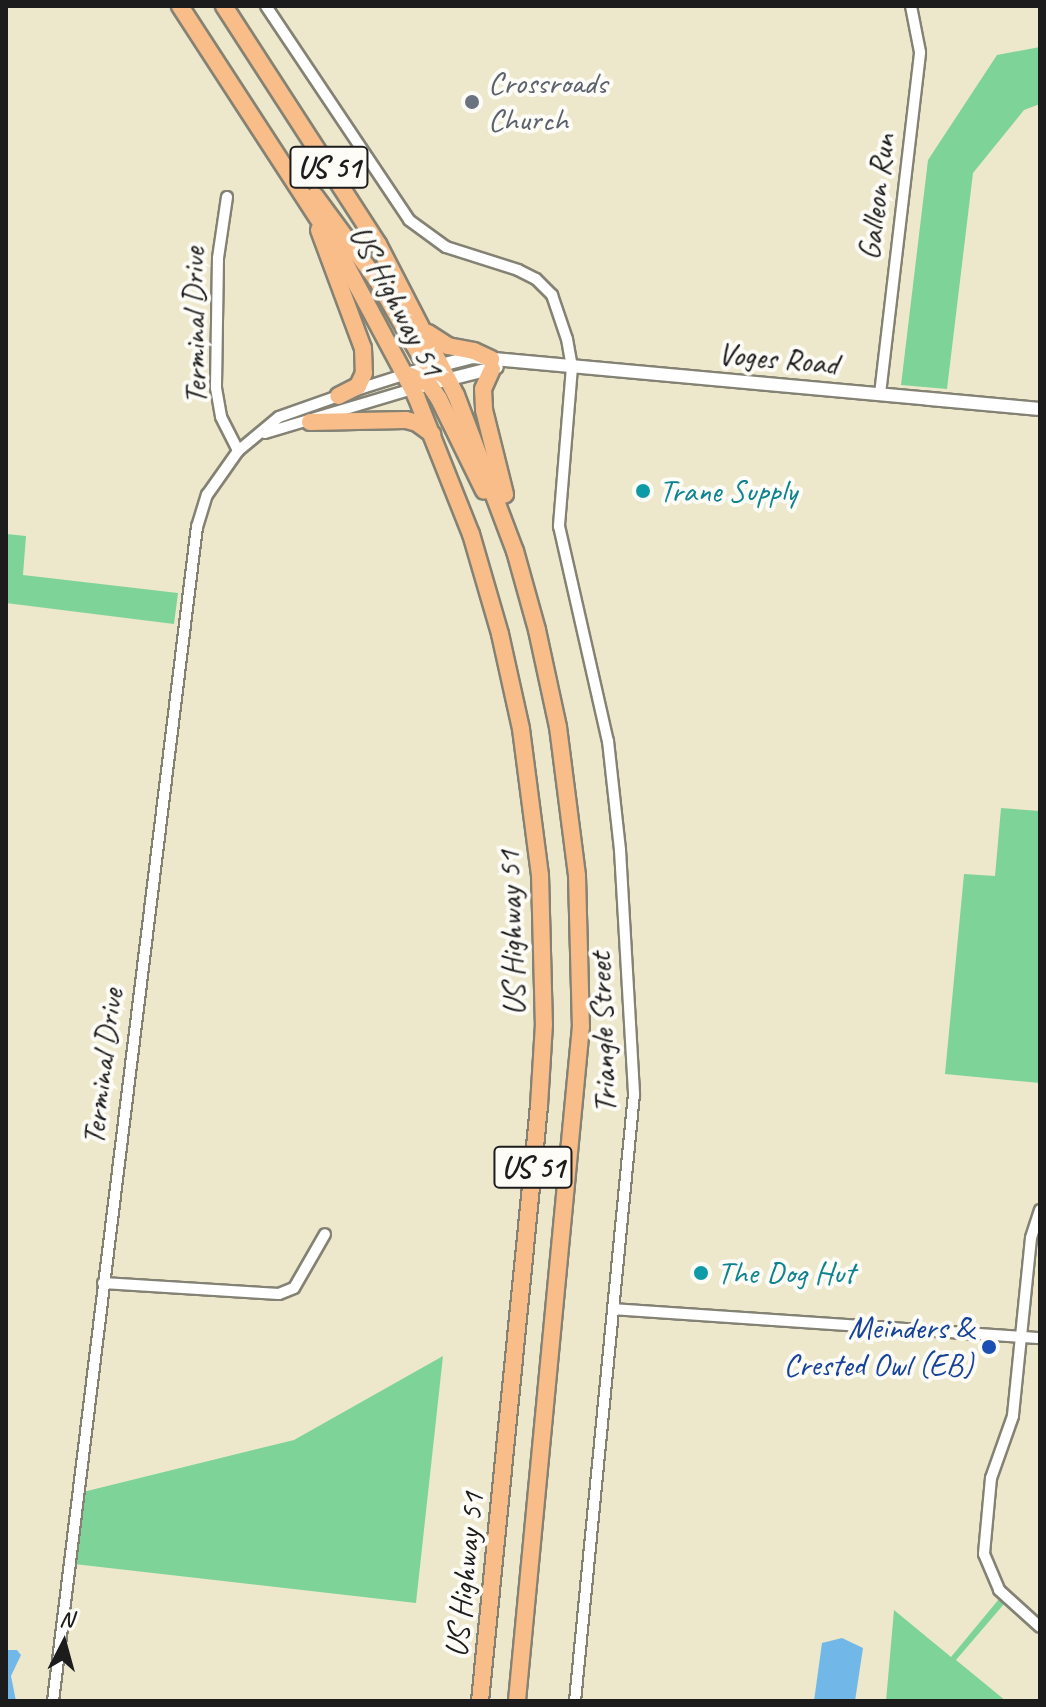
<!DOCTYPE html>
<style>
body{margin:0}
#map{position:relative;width:1046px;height:1707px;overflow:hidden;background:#ede8cb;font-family:Caveat,sans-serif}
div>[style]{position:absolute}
.green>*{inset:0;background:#7ed498}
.water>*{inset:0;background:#71b8e8}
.roads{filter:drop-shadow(2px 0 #848274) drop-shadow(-2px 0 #848274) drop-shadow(0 2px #848274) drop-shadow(0 -2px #848274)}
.minor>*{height:10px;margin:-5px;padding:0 5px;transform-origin:5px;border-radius:5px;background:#fff}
.tertiary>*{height:12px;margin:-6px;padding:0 6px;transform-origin:6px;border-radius:6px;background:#fff}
.primary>*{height:16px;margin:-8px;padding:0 8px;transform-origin:8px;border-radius:8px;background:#f8bd89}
.dots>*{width:22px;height:22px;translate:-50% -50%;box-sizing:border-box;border:4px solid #fdfcf7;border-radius:50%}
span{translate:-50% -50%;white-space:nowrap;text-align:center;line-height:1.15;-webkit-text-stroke:8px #fdfcf7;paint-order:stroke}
.shield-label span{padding:2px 6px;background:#fdfcf7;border:2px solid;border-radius:6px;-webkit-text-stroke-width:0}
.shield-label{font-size:30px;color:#1c1c1c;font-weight:700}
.worship-label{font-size:32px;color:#5b616d}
.left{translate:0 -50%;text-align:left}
.street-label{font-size:32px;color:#1c1c1c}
.culture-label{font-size:32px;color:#0d838f}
.transit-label{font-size:32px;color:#164399}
.right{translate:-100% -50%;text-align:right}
.frame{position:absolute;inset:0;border:8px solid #1c1c1c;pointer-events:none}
.north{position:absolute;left:24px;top:1603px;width:80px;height:80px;-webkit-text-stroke:6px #fdfcf7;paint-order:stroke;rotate:6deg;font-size:22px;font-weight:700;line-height:32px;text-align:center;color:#1c1c1c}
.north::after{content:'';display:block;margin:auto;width:28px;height:36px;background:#1c1c1c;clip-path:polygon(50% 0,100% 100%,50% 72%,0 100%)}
</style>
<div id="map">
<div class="green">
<i style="clip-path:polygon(1040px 47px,1040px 104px,1024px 110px,973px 173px,947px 389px,901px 385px,928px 160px,997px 55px)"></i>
<i style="clip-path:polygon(6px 534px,26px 536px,23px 575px,178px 593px,174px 624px,6px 603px)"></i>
<i style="clip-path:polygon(1001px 808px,1040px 811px,1040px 1083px,945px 1074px,964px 874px,995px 876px)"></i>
<i style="clip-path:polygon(443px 1356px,416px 1603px,74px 1564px,83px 1492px,294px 1440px)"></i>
<i style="clip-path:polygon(999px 1599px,1004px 1604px,956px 1660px,1006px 1701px,886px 1701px,894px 1610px,951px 1657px)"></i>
</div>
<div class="water">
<i style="clip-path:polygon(842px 1638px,863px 1648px,855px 1701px,814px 1701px,822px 1643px)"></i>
<i style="clip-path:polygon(6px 1650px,17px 1650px,21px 1655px,11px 1676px,16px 1701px,6px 1701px)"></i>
</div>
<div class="roads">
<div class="minor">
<i style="left:266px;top:6px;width:257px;rotate:56.2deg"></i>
<i style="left:409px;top:220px;width:46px;rotate:36.1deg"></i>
<i style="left:446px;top:247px;width:76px;rotate:17.7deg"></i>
<i style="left:518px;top:270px;width:20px;rotate:27deg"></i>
<i style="left:536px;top:279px;width:23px;rotate:45deg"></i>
<i style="left:552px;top:295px;width:46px;rotate:71.2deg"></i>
<i style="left:567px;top:339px;width:28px;rotate:80deg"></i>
<i style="left:572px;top:367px;width:160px;rotate:94.7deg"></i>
<i style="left:559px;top:526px;width:221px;rotate:77.2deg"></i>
<i style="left:608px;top:741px;width:110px;rotate:83.7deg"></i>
<i style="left:620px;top:850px;width:244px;rotate:86.7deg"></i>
<i style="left:634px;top:1094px;width:610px;rotate:95.55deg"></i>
<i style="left:227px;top:197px;width:62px;rotate:98.4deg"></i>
<i style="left:218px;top:258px;width:130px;rotate:90.9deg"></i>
<i style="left:216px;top:388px;width:29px;rotate:80deg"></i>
<i style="left:221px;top:417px;width:38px;rotate:63deg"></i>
<i style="left:356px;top:390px;width:52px;rotate:-17.7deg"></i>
<i style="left:880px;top:394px;width:344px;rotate:-83.3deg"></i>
<i style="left:920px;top:52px;width:47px;rotate:-101.1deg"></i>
<i style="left:265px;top:433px;width:154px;rotate:-16.6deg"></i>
<i style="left:1040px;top:1210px;width:29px;rotate:108deg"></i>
<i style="left:1031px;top:1238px;width:179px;rotate:95.8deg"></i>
<i style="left:1013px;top:1416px;width:66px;rotate:109.5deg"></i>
<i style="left:991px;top:1478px;width:76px;rotate:95.3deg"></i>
<i style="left:984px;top:1554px;width:39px;rotate:67deg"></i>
<i style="left:999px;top:1590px;width:55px;rotate:42.1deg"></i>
<i style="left:103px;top:1283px;width:176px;rotate:3.6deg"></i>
<i style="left:279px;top:1294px;width:16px;rotate:-22deg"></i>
<i style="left:294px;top:1288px;width:62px;rotate:-60.1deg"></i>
<i style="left:613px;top:1309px;width:428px;rotate:3.9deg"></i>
<i style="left:53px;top:1701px;width:1183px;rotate:-83.01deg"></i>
<i style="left:197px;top:527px;width:34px;rotate:-73deg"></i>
<i style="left:207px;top:495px;width:54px;rotate:-54.8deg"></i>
<i style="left:238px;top:451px;width:53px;rotate:-39.7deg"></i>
<i style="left:279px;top:417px;width:66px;rotate:-19.5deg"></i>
</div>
<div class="tertiary">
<i style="left:406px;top:374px;width:68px;rotate:-14.4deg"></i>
<i style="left:472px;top:357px;width:570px;rotate:5.23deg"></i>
<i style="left:422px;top:386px;width:77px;rotate:-14.2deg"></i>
</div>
<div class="primary">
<i style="left:180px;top:6px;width:288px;rotate:57deg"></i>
<i style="left:337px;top:248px;width:168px;rotate:61.9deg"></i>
<i style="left:416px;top:396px;width:149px;rotate:68.3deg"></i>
<i style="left:471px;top:534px;width:104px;rotate:73.8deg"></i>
<i style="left:500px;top:634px;width:97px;rotate:77.5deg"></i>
<i style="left:521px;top:729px;width:147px;rotate:82.6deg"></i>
<i style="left:540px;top:875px;width:149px;rotate:88.5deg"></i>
<i style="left:544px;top:1024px;width:82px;rotate:93.5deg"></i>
<i style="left:539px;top:1106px;width:598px;rotate:95.66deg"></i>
<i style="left:224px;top:6px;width:283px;rotate:57.1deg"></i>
<i style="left:378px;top:244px;width:170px;rotate:62.7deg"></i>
<i style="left:456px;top:395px;width:167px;rotate:69.3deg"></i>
<i style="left:515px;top:551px;width:82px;rotate:74.4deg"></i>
<i style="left:537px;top:630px;width:99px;rotate:77.8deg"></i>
<i style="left:558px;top:727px;width:150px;rotate:82.7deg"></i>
<i style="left:577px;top:876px;width:150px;rotate:88.5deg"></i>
<i style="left:581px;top:1026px;width:678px;rotate:95.42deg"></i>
<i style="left:315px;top:196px;width:104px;rotate:53.6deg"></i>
<i style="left:377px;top:280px;width:91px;rotate:60.3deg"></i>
<i style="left:422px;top:359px;width:30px;rotate:37deg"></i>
<i style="left:319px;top:230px;width:126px;rotate:69.6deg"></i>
<i style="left:363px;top:348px;width:25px;rotate:88deg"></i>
<i style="left:364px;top:373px;width:14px;rotate:115deg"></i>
<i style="left:358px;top:386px;width:22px;rotate:153deg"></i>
<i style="left:428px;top:333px;width:24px;rotate:33deg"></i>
<i style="left:448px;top:346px;width:26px;rotate:11deg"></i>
<i style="left:474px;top:351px;width:19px;rotate:25deg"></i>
<i style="left:492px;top:369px;width:22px;rotate:114deg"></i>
<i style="left:483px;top:389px;width:21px;rotate:87deg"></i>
<i style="left:484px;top:410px;width:87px;rotate:76deg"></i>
<i style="left:406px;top:374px;width:25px;rotate:23deg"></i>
<i style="left:429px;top:384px;width:18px;rotate:56deg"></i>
<i style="left:439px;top:399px;width:102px;rotate:63.9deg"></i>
<i style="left:310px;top:422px;width:96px;rotate:-1.2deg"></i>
<i style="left:406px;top:420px;width:11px;rotate:15deg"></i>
<i style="left:417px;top:423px;width:19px;rotate:36deg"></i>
</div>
</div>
<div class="dots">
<i style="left:472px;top:102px;background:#6b7280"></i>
<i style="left:643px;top:491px;background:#0f9aa8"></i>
<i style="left:701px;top:1273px;background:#0f9aa8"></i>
<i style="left:989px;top:1347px;background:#1a4fb4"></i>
</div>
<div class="shield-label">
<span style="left:329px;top:167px">US 51</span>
<span style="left:533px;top:1167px">US 51</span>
</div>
<div class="worship-label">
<span class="left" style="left:488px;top:102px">Crossroads<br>Church</span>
</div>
<div class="street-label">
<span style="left:877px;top:197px;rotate:-83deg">Galleon Run</span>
<span style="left:396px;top:301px;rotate:62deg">US Highway 51</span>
<span style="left:195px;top:326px;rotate:-91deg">Terminal Drive</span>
<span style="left:778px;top:359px;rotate:5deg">Voges Road</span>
<span style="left:512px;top:933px;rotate:-92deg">US Highway 51</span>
<span style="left:603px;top:1033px;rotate:-92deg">Triangle Street</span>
<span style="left:103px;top:1067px;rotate:-83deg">Terminal Drive</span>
<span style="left:465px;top:1575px;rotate:-84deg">US Highway 51</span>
</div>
<div class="culture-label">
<span class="left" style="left:659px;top:491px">Trane Supply</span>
<span class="left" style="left:717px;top:1273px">The Dog Hut</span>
</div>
<div class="transit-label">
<span class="right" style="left:973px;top:1347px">Meinders &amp;<br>Crested Owl (EB)</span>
</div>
<div class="frame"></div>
<div class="north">N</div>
</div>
